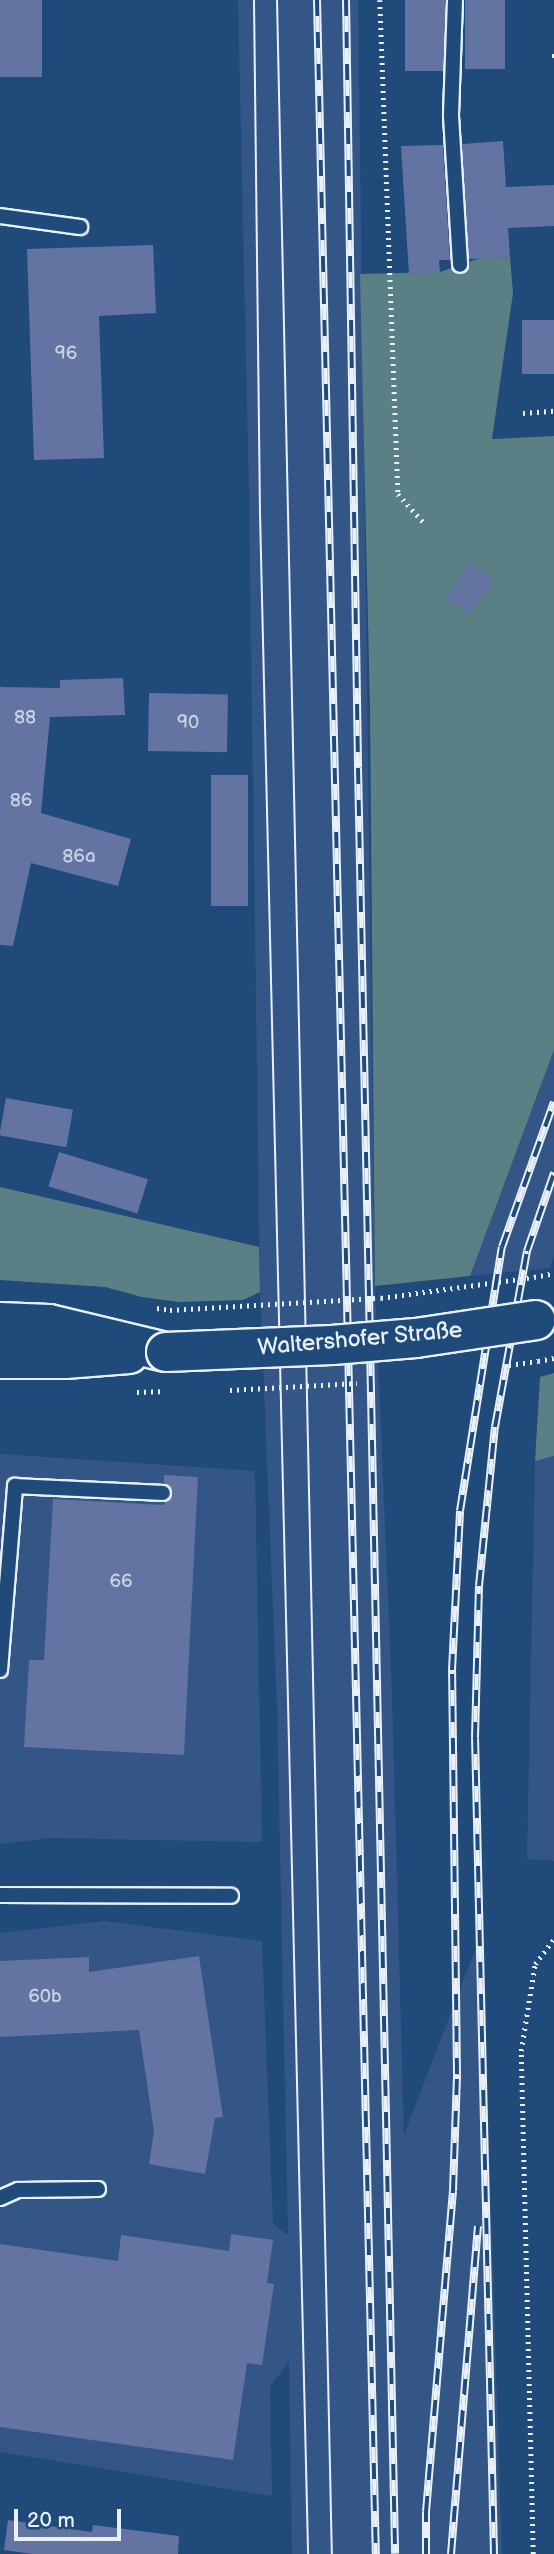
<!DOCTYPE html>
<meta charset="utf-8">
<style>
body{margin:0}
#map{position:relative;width:554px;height:2554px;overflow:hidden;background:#1f4a7a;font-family:"Balsamiq Sans",sans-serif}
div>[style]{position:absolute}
.built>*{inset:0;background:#335686}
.green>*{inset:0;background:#5a8085}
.building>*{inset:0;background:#6373a2;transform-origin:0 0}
.path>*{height:4.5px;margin-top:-2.25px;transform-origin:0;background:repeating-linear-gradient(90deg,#e8f1f8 0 2px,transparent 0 7px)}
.roads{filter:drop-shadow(2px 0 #e8f1f8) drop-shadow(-2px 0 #e8f1f8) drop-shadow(0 2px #e8f1f8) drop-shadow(0 -2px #e8f1f8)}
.service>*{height:14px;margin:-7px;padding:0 7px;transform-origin:7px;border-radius:7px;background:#1f4a7a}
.secondary>*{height:38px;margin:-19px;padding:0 19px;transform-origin:19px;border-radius:19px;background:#1f4a7a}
.tram>*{height:2px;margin:-1px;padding:0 1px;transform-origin:1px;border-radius:1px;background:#e8f1f8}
.rail>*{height:8px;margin-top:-4px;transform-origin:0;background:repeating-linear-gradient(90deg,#1f4a7a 0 16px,#e8f1f8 0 32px);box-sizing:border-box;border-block:2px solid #e8f1f8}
.path-bridge>*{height:4.5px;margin-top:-2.25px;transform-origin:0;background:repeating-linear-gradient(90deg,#e8f1f8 0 2px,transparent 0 7px)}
.bridges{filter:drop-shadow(2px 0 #e8f1f8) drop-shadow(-2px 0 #e8f1f8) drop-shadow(0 2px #e8f1f8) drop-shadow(0 -2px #e8f1f8)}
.secondary-bridge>*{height:38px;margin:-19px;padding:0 19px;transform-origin:19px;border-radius:19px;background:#1f4a7a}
span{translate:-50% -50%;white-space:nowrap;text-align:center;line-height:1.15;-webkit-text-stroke:6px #1f4a7a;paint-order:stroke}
.number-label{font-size:19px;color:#c7d2e2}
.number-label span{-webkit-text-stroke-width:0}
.street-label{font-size:23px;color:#e8f1f8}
.scale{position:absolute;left:14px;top:2509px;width:107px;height:32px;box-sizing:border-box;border:4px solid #e8f1f8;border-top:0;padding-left:9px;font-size:21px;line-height:24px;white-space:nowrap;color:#e8f1f8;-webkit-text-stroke:5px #1f4a7a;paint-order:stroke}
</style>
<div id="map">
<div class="built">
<i style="clip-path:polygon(238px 0,358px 0,375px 1286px,392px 1695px,404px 2135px,482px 1932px,502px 2554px,292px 2554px,289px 2361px,270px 2387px,272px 2496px,0 2452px,0 1933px,105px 1921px,262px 1941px,273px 2224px,288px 2235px,277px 1706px,260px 1292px,249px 494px)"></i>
<i style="clip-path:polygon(554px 1050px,554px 1256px,550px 1268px,470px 1276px)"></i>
<i style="clip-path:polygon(0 1454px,255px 1471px,262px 1842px,50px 1838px,0 1844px)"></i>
<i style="clip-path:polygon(554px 1456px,554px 1861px,527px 1859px,535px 1461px)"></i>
</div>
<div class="green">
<i style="clip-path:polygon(510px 257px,513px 293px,492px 439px,554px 436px,554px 1050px,470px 1276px,375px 1286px,370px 708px,360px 274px,440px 272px,480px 258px)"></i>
<i style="clip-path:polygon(0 1187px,259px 1247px,260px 1292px,243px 1300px,179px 1302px,142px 1297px,105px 1287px,0 1280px)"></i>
<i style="clip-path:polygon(554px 1373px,554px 1456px,535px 1461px,540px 1377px)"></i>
</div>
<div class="building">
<i style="left:0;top:0;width:42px;height:77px"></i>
<i style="left:405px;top:0;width:40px;height:71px"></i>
<i style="left:465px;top:0;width:40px;height:69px"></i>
<i style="clip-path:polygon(503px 141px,506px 187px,554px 185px,554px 226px,508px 228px,510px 257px,469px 259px,462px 144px)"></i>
<i style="clip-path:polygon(443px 145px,450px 260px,439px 260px,440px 272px,409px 274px,401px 146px)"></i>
<i style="clip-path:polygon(153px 245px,156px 313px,99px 316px,104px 458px,34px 460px,27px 249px)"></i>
<i style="left:554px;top:320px;width:54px;height:32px;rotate:90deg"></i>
<i style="left:470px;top:563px;width:29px;height:42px;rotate:35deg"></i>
<i style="clip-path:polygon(123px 678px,125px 715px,50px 717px,41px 813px,131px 839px,118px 886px,31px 863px,13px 946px,0 945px,0 687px,60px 688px,60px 680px)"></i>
<i style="left:149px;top:693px;width:79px;height:58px;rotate:1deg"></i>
<i style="left:248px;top:775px;width:131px;height:37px;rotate:90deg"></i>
<i style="left:6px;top:1098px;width:68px;height:38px;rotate:10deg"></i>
<i style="left:59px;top:1152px;width:93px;height:36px;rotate:17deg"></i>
<i style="clip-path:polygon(164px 1475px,198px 1477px,184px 1755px,24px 1747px,29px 1660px,44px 1660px,53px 1499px,163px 1505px,172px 1494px,171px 1488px,164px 1483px)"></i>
<i style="clip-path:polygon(199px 1956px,223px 2117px,215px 2118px,205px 2174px,149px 2164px,154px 2131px,139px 2030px,0 2037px,0 1961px,89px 1957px,89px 1972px)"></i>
<i style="clip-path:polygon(231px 2234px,273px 2240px,267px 2283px,274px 2284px,262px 2365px,247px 2363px,233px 2460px,0 2427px,0 2244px,118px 2261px,121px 2235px,229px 2251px)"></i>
<i style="clip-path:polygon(8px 2520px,92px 2532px,93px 2525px,179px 2536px,178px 2554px,32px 2554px,4px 2550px)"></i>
</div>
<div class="path">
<i style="left:380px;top:0;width:494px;rotate:87.9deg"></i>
<i style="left:398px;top:494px;width:40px;rotate:48deg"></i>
<i style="left:552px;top:56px;width:2px"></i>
<i style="left:523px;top:413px;width:31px;rotate:-4deg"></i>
<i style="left:534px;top:1277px;width:20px;rotate:-11deg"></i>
<i style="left:157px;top:1308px;width:13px;rotate:9deg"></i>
<i style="left:538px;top:1361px;width:16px;rotate:-11deg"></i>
<i style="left:137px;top:1392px;width:23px;rotate:-2deg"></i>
<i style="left:533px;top:2554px;width:503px;rotate:-91.37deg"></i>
<i style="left:521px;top:2051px;width:88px;rotate:-80.9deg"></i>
<i style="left:535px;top:1964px;width:31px;rotate:-53deg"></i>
</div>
<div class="roads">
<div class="service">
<i style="left:455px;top:0;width:116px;rotate:92deg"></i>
<i style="left:451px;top:116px;width:149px;rotate:86.5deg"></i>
<i style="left:0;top:216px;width:81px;rotate:7.8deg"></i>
<i style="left:0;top:1670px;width:185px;rotate:-85.3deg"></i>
<i style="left:15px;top:1486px;width:148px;rotate:2.7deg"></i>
<i style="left:0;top:1895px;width:231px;rotate:0.2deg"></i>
<i style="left:0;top:2198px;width:20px;rotate:-24deg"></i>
<i style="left:18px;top:2190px;width:80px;rotate:-0.7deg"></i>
</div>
<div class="secondary">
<i style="left:0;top:1322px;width:49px;rotate:2.3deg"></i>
<i style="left:49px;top:1324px;width:120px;rotate:13.5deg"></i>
<i style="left:0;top:1359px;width:65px"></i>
<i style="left:65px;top:1359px;width:64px;rotate:-4.5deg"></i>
</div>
</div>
<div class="tram">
<i style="left:254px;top:0;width:513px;rotate:89.33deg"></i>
<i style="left:260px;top:513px;width:2042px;rotate:88.65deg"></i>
<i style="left:277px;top:0;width:2555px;rotate:88.77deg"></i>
</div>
<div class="rail">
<i style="left:317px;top:0;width:2555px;rotate:88.68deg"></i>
<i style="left:346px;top:0;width:768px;rotate:89.1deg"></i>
<i style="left:358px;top:768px;width:1786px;rotate:88.81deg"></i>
<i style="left:426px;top:2554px;width:42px;rotate:-90deg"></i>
<i style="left:426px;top:2512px;width:322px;rotate:-85.2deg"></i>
<i style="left:453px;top:2191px;width:117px;rotate:-88deg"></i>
<i style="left:457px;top:2074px;width:404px;rotate:-90.7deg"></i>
<i style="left:452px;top:1670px;width:159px;rotate:-87.1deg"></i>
<i style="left:460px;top:1511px;width:267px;rotate:-81deg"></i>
<i style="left:502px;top:1247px;width:154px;rotate:-70.3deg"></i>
<i style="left:451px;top:2554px;width:329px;rotate:-85.3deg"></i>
<i style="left:494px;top:2554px;width:816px;rotate:-91.33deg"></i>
<i style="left:475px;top:1738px;width:152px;rotate:-88.5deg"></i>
<i style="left:479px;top:1586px;width:160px;rotate:-84.3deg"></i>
<i style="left:495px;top:1427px;width:179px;rotate:-79.7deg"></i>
<i style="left:527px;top:1251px;width:83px;rotate:-70.9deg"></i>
</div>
<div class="path-bridge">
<i style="left:170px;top:1310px;width:211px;rotate:-3.3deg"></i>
<i style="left:381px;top:1298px;width:154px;rotate:-7.8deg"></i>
<i style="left:509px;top:1365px;width:29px;rotate:-8deg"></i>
<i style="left:230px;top:1390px;width:127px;rotate:-3.2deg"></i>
</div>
<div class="bridges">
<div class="secondary-bridge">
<i style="left:166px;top:1352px;width:166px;rotate:-2.4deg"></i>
<i style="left:332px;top:1345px;width:84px;rotate:-4.8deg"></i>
<i style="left:416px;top:1338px;width:121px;rotate:-8.5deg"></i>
</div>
</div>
<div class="number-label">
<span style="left:66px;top:354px">96</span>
<span style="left:25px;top:718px">88</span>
<span style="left:188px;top:723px">90</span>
<span style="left:21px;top:801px">86</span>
<span style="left:79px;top:857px">86a</span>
<span style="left:121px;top:1582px">66</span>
<span style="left:45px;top:1997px">60b</span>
</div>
<div class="street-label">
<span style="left:360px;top:1339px;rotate:-5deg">Waltershofer Straße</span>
</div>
<div class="scale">20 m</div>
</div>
